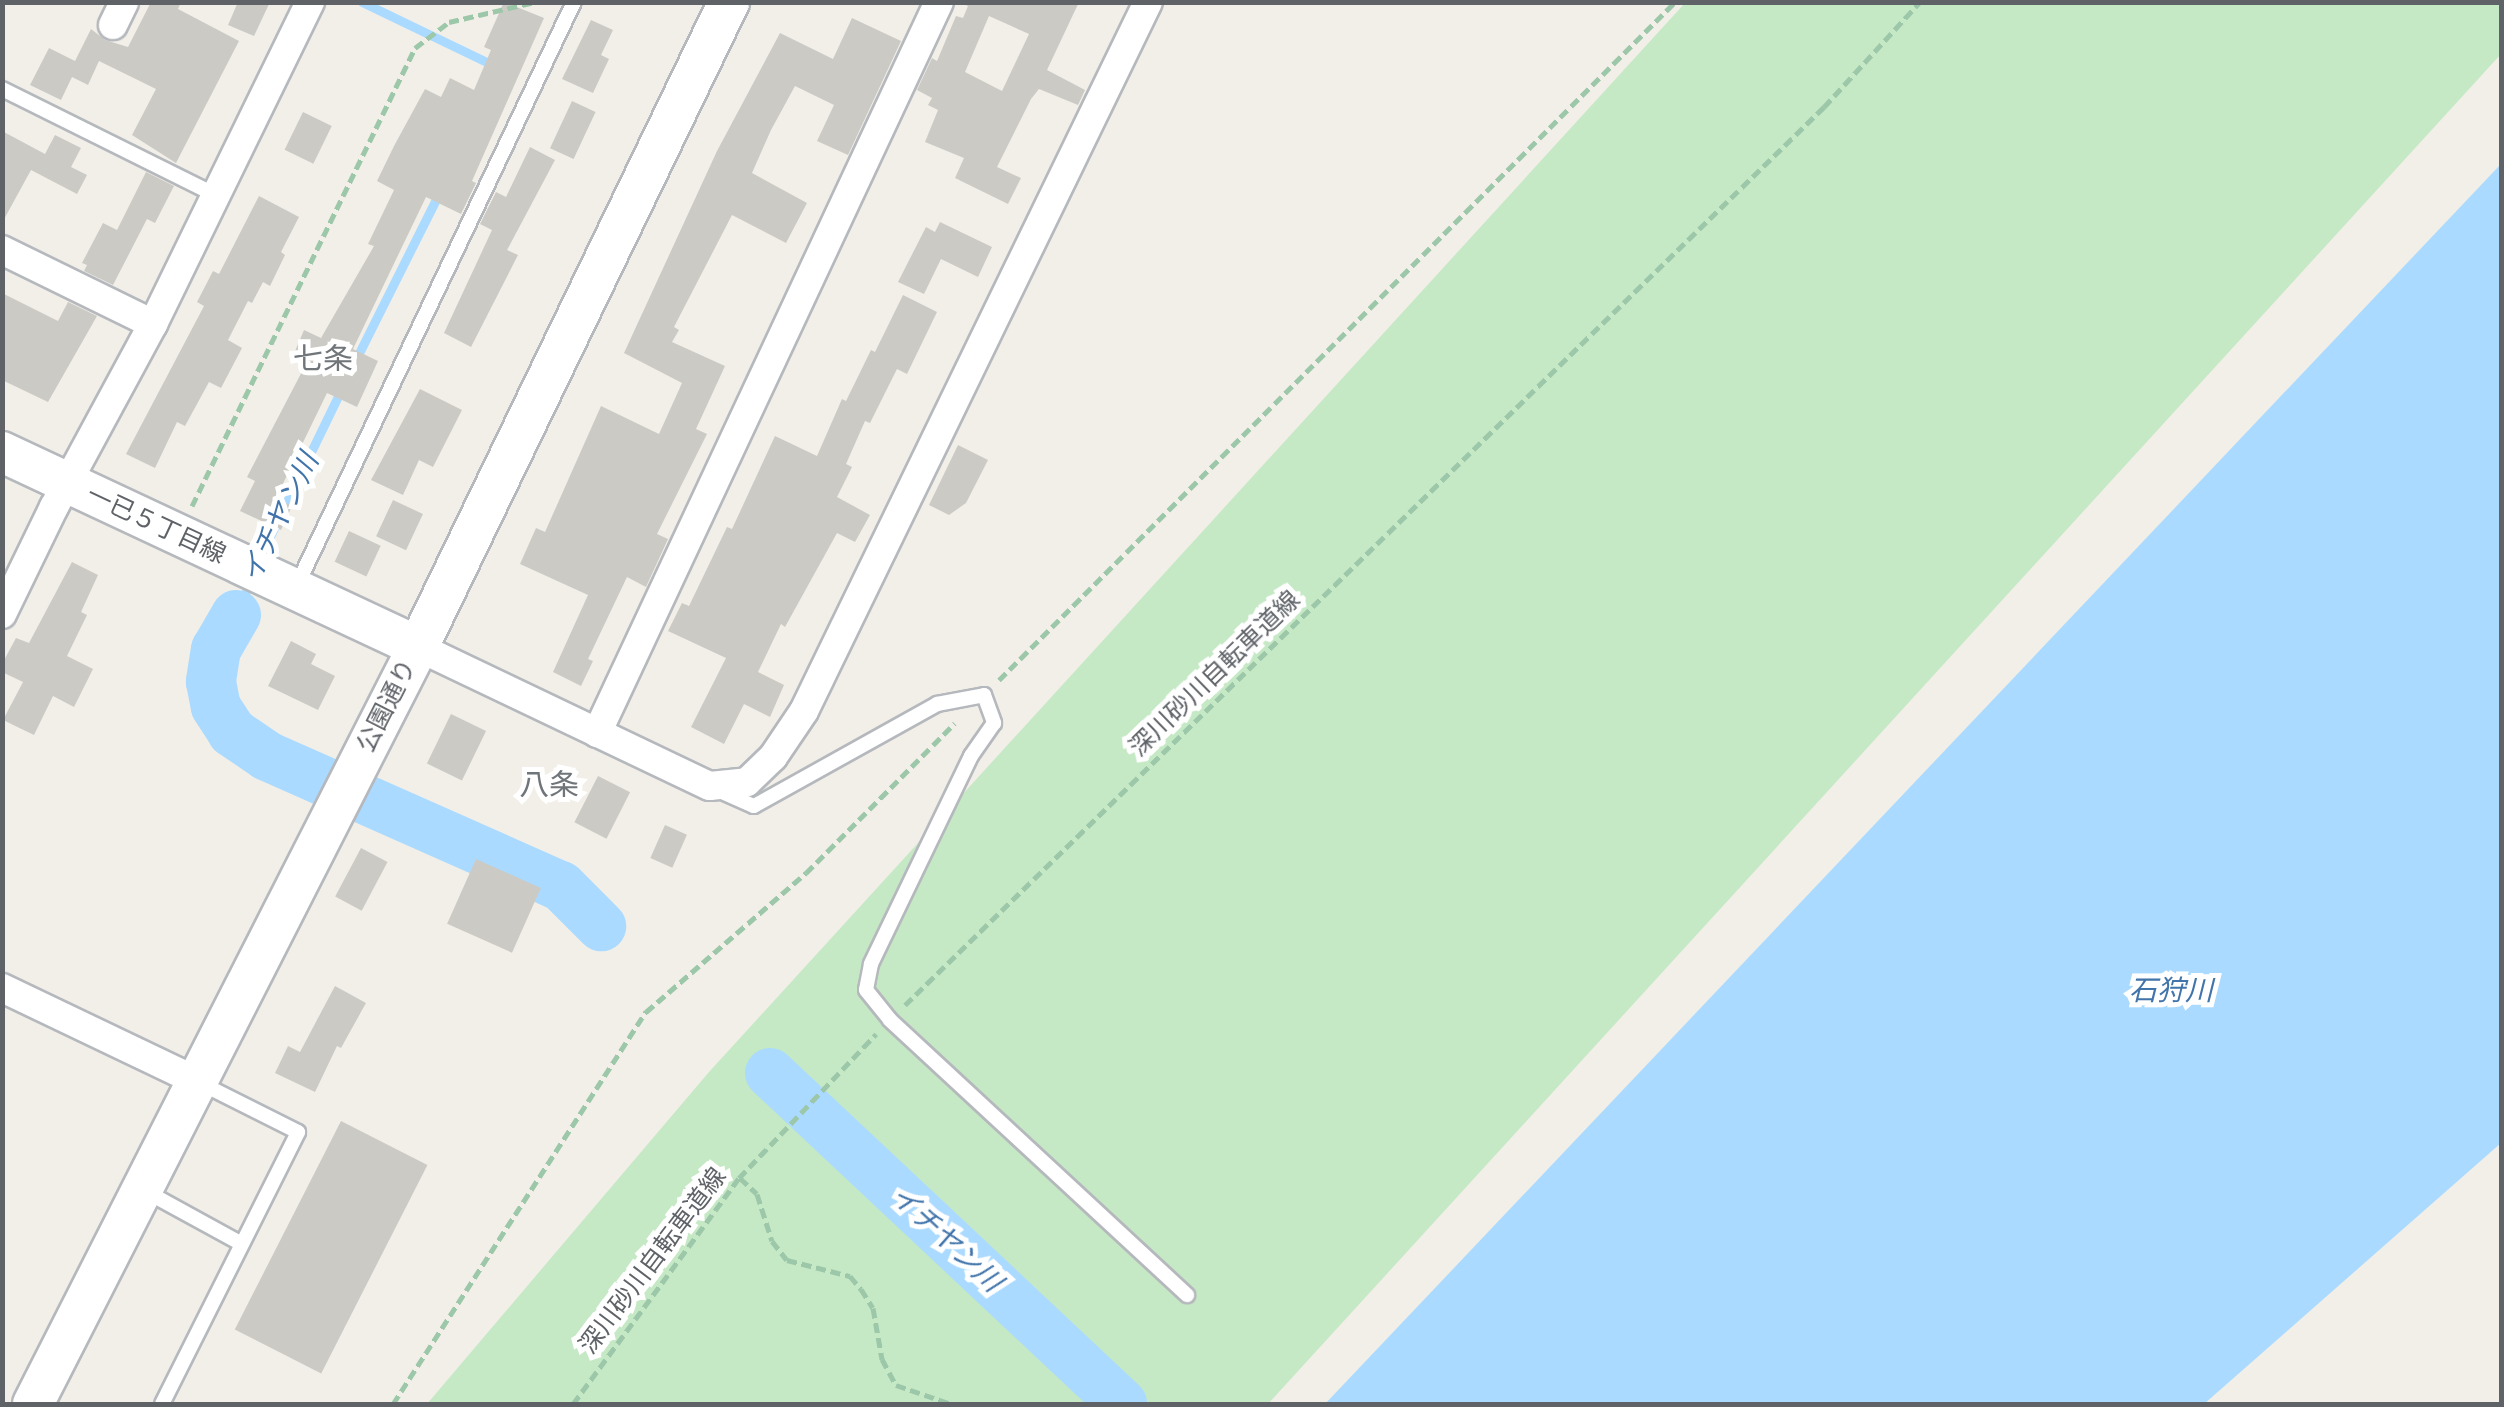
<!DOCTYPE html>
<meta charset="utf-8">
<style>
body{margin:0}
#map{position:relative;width:2504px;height:1407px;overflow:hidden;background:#f1efe8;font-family:Signika,"Noto Sans JP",sans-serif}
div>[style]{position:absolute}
.green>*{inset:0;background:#c5e8c5}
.water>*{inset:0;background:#aadaff}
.stream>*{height:9px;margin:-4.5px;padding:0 4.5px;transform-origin:4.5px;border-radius:4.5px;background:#aadaff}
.river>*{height:50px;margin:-25px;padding:0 25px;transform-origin:25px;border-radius:25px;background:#aadaff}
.building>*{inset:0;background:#cccac5;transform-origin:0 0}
.path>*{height:5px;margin-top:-2.5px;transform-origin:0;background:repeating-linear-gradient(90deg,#9cc7a9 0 10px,transparent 0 15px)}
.roads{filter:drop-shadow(2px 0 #b5b8bc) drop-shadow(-2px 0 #b5b8bc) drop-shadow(0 2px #b5b8bc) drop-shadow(0 -2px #b5b8bc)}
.lane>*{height:14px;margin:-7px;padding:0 7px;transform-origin:7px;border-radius:7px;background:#fff}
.street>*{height:28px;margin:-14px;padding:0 14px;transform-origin:14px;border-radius:14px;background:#fff}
.secondary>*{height:40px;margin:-20px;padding:0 20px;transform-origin:20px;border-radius:20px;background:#fff}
span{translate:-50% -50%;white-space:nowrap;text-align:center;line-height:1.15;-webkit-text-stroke:10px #fff;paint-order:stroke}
.street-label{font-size:25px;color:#5f6368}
.water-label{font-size:28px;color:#4174aa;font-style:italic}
.quarter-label{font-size:30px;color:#70757a}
.frame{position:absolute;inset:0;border:5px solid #5f6368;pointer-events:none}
</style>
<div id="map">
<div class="green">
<i style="clip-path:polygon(1685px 3px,2501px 3px,2501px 54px,1268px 1404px,427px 1404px,709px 1072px)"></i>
</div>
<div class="water">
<i style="clip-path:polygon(2501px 164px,2501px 1143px,2204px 1404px,1325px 1404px)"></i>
</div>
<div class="stream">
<i style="left:362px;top:2px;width:148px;rotate:25.7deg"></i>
<i style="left:354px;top:363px;width:190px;rotate:-63.4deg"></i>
<i style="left:258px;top:561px;width:190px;rotate:-64.1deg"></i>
<i style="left:236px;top:615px;width:38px;rotate:-67deg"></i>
</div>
<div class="river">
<i style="left:236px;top:615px;width:39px;rotate:120deg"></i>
<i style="left:216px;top:649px;width:33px;rotate:99deg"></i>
<i style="left:211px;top:682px;width:25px;rotate:79deg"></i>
<i style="left:216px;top:707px;width:30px;rotate:57deg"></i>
<i style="left:232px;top:732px;width:42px;rotate:34.4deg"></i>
<i style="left:267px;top:756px;width:321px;rotate:23.9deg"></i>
<i style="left:561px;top:886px;width:57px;rotate:45deg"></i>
<i style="left:770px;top:1073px;width:483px;rotate:43.2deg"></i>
</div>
<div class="building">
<i style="clip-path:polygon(151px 2px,181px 2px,178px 9px,239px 41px,176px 163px,132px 135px,156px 89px,99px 61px,88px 85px,72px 77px,61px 100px,30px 85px,49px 48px,75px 61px,91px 29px,105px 40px,128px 47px)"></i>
<i style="clip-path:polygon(238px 2px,270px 2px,254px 36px,228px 25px)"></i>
<i style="clip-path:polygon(504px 2px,544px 18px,472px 181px,476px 183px,461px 214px,426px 197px,353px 349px,378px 361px,357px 407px,327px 393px,276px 498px,292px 506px,281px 530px,240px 511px,255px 481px,247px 477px,307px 362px,293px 356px,304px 330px,321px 338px,374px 246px,368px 244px,394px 190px,377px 181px,394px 146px,425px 89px,441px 97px,450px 78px,474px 90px,491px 50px,484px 47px)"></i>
<i style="clip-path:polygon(evenodd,959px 2px,1079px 2px,1047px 70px,1085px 90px,1078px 105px,1039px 89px,1031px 99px,997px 167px,1021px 178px,1008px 204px,955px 178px,964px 158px,925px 142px,938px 110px,928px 105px,932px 98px,917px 90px,932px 58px,937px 61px,956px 16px,963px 18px,968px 6px,959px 2px,989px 16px,1029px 34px,1002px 91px,965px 72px,989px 16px)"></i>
<i style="clip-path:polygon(852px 18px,901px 41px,848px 155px,817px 141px,834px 105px,795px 86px,771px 130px,752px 173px,807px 203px,786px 243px,732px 215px,674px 327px,679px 330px,672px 342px,725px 366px,696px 429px,707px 434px,657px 534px,668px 539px,646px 587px,627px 577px,588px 659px,593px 661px,581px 686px,553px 672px,588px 595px,520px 564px,536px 528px,545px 532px,601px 406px,659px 434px,682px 383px,624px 353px,717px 151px,780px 33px,833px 59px)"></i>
<i style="clip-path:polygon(591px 20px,613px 30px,601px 55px,609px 59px,593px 93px,562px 79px)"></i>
<i style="left:572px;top:101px;width:26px;height:52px;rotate:25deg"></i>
<i style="left:303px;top:112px;width:32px;height:42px;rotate:26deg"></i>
<i style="clip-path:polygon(2px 131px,45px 154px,55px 135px,81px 148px,71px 167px,87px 175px,77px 194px,31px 170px,2px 223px)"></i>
<i style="clip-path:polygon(530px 147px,555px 160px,507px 250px,518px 255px,471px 347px,444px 333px,492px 230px,480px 224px,496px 192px,506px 197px)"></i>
<i style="clip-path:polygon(146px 172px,174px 186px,155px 223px,147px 219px,113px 285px,84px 271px,87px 265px,82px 263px,103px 223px,117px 230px)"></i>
<i style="clip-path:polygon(259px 196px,299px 217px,281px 252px,285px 255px,270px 286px,263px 282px,252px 303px,248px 301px,228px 340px,242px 348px,221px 388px,209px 382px,185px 426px,177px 422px,155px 468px,126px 454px,204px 306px,197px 302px,213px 271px,219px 274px)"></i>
<i style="clip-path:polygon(940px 222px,992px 247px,978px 277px,941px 259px,924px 294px,898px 282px,926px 227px,935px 232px)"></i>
<i style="clip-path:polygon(2px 293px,58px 321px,68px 302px,97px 316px,48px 402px,2px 380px)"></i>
<i style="clip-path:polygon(903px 295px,937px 312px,907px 374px,897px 369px,870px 423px,865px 421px,846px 464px,852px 467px,837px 497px,870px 515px,855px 542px,837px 533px,785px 627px,781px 624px,758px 672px,784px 685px,770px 717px,744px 704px,724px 744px,691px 727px,726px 658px,668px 631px,682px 603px,689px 606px,727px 527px,732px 529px,775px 436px,817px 456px,842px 399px,846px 401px,871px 350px,875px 352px)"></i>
<i style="clip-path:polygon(420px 389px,462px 410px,433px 467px,419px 460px,403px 495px,371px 480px)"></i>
<i style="clip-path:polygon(958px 445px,988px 460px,966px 503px,949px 515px,929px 505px)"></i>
<i style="left:393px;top:500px;width:33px;height:40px;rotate:25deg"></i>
<i style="left:349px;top:531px;width:35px;height:34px;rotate:25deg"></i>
<i style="clip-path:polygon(72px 562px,98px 575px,81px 612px,87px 615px,67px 656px,93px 669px,74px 707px,53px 696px,34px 735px,3px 720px,23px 682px,2px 672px,2px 664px,16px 638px,29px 643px)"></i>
<i style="clip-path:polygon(291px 641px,316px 654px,311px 664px,335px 676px,318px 710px,268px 686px)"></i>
<i style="left:451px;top:714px;width:39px;height:55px;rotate:26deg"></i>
<i style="left:598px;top:776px;width:36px;height:52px;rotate:27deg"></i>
<i style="left:665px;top:825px;width:24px;height:36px;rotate:24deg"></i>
<i style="left:361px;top:848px;width:30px;height:55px;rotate:28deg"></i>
<i style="left:476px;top:859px;width:71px;height:71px;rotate:24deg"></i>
<i style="clip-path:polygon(335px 986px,366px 1003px,341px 1048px,337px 1046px,315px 1092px,275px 1073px,288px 1046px,300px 1052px)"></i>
<i style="left:341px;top:1121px;width:97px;height:234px;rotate:27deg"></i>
</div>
<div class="path">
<i style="left:192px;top:506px;width:509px;rotate:-64.04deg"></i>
<i style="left:415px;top:48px;width:43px;rotate:-37.4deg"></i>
<i style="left:449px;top:22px;width:88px;rotate:-13.1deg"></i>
<i style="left:999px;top:680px;width:957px;rotate:-45.08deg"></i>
<i style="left:905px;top:1005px;width:1285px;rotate:-44.34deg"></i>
<i style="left:1824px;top:107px;width:142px;rotate:-47.6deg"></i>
<i style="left:740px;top:1178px;width:23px;rotate:43deg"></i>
<i style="left:757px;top:1194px;width:49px;rotate:72.3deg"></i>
<i style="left:772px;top:1241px;width:24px;rotate:52deg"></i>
<i style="left:787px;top:1260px;width:65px;rotate:14.3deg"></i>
<i style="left:850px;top:1276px;width:17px;rotate:50deg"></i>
<i style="left:861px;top:1289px;width:22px;rotate:58deg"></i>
<i style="left:873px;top:1308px;width:52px;rotate:80deg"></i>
<i style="left:882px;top:1359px;width:30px;rotate:62deg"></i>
<i style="left:896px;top:1385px;width:58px;rotate:19.1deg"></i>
<i style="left:393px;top:1404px;width:467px;rotate:-57.2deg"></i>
<i style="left:646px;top:1012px;width:212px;rotate:-41deg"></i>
<i style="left:806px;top:873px;width:211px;rotate:-45.2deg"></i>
<i style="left:573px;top:1404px;width:280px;rotate:-53.7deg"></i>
<i style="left:739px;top:1178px;width:199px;rotate:-46.4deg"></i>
</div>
<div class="roads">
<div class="lane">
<i style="left:2px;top:89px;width:239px;rotate:26.4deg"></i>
<i style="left:297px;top:585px;width:645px;rotate:-64.59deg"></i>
<i style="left:720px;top:791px;width:37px;rotate:24deg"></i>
<i style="left:754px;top:806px;width:210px;rotate:-29.1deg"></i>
<i style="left:937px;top:704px;width:48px;rotate:-10.8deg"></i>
<i style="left:984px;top:695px;width:30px;rotate:70deg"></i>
<i style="left:994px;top:723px;width:40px;rotate:124.9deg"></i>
<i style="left:971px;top:756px;width:231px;rotate:115.7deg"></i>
<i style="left:871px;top:964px;width:26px;rotate:101deg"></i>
<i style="left:866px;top:990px;width:38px;rotate:51deg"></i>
<i style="left:890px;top:1020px;width:405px;rotate:42.8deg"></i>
<i style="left:147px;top:1192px;width:108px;rotate:28.7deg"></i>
<i style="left:162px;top:1404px;width:304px;rotate:-63.4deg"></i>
<i style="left:298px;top:1132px;width:107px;rotate:-153.4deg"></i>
</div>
<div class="street">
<i style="left:113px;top:25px;width:25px;rotate:-64deg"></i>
<i style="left:2px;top:250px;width:168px;rotate:26.1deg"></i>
<i style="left:2px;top:614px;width:119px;rotate:-64.1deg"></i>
<i style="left:54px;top:507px;width:208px;rotate:-61.6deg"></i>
<i style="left:153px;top:324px;width:358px;rotate:-64deg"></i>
<i style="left:418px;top:647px;width:323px;rotate:25.5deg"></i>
<i style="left:710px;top:786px;width:37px;rotate:-6deg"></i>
<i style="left:747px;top:782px;width:36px;rotate:-44deg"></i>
<i style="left:773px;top:757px;width:55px;rotate:-56deg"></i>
<i style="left:804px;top:711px;width:788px;rotate:-64.12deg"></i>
<i style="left:597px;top:733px;width:807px;rotate:-64.93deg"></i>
<i style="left:2px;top:988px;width:216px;rotate:25.5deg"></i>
</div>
<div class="secondary">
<i style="left:2px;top:452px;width:459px;rotate:25.1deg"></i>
<i style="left:33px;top:1404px;width:849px;rotate:-63.04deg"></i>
<i style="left:418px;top:647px;width:716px;rotate:-64.26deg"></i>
</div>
</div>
<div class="street-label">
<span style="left:156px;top:525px;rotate:25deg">一已５丁目線</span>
<span style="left:1215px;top:674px;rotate:-44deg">深川砂川自転車道線</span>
<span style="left:387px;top:706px;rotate:-63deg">公園通り</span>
<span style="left:653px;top:1261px;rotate:-53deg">深川砂川自転車道線</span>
</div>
<div class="water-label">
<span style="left:280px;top:518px;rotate:-64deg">イチヤン川</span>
<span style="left:2171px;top:991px">石狩川</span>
<span style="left:946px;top:1239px;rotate:43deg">イチヤン川</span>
</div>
<div class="quarter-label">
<span style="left:323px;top:360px">七条</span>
<span style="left:549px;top:786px">八条</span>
</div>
<div class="frame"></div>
</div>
